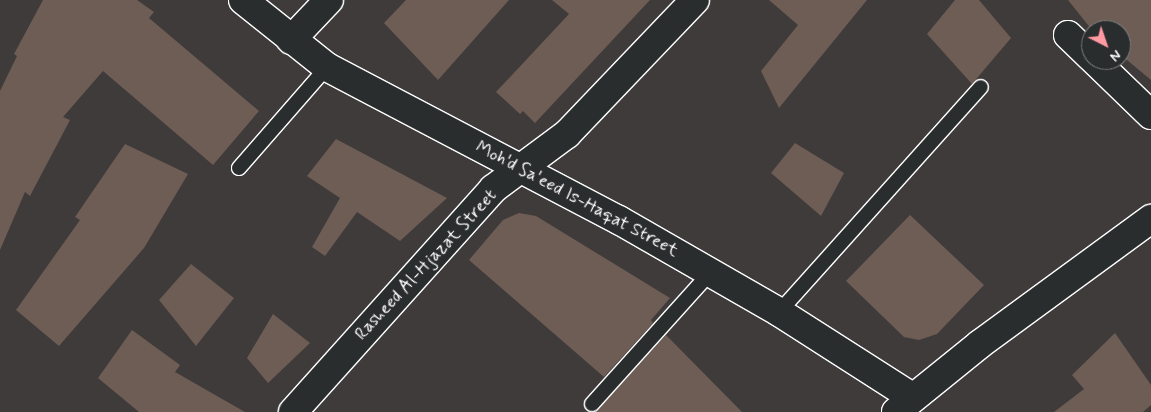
<!DOCTYPE html>
<style>
body{margin:0}
#map{position:relative;width:1151px;height:412px;overflow:hidden;background:#3e3b3a;font-family:Mynerve,sans-serif}
div>[style]{position:absolute}
.building>*{inset:0;background:#6e5d55}
.roads{filter:drop-shadow(1px 0 #fff) drop-shadow(-1px 0 #fff) drop-shadow(0 1px #fff) drop-shadow(0 -1px #fff)}
.lane>*{height:14px;margin:-7px;padding:0 7px;transform-origin:7px;border-radius:7px;background:#2a2d2e}
.street>*{height:28px;margin:-14px;padding:0 14px;transform-origin:14px;border-radius:14px;background:#2a2d2e}
span{translate:-50% -50%;white-space:nowrap;text-align:center;line-height:1.15;-webkit-text-stroke:4px #2a2d2e;paint-order:stroke}
.street-label{font-size:18px;color:#fff}
.north{position:absolute;left:1081px;top:20px;width:50px;height:50px;box-sizing:border-box;background:#2a2d2e;border:1px solid #7f8182;border-radius:50%;rotate:139deg;font-size:14px;font-weight:700;line-height:20px;text-align:center;color:#fff}
.north::after{content:'';display:block;margin:auto;width:18px;height:22px;background:#ff9aa2;clip-path:polygon(50% 0,100% 100%,50% 72%,0 100%)}
</style>
<div id="map">
<div class="building">
<i style="clip-path:polygon(43px 0,137px 0,154px 12px,149px 18px,259px 111px,213px 165px,103px 71px,63px 117px,70px 120px,30px 196px,25px 192px,0 250px,0 91px,17px 56px,14px 54px)"></i>
<i style="clip-path:polygon(406px 0,509px 0,438px 80px,384px 23px)"></i>
<i style="clip-path:polygon(552px 0,650px 0,535px 123px,523px 111px,520px 114px,496px 92px,569px 14px)"></i>
<i style="clip-path:polygon(769px 0,867px 0,779px 108px,761px 71px,798px 25px)"></i>
<i style="clip-path:polygon(955px 0,979px 0,1011px 38px,972px 84px,927px 34px)"></i>
<i style="clip-path:polygon(1068px 0,1151px 0,1151px 80px,1121px 55px,1121px 30px,1092px 30px)"></i>
<i style="clip-path:polygon(336px 139px,447px 198px,400px 241px,357px 212px,325px 256px,312px 247px,340px 198px,307px 176px)"></i>
<i style="clip-path:polygon(795px 143px,844px 173px,821px 216px,771px 173px)"></i>
<i style="clip-path:polygon(125px 144px,188px 174px,144px 248px,59px 346px,16px 310px,80px 220px,75px 217px)"></i>
<i style="clip-path:polygon(519px 213px,536px 216px,670px 298px,651px 320px,653px 323px,604px 377px,469px 260px,503px 220px)"></i>
<i style="clip-path:polygon(910px 215px,984px 285px,937px 334px,919px 340px,904px 337px,846px 281px)"></i>
<i style="clip-path:polygon(191px 264px,234px 298px,196px 346px,159px 300px)"></i>
<i style="clip-path:polygon(273px 314px,310px 343px,268px 383px,247px 358px)"></i>
<i style="clip-path:polygon(132px 330px,180px 365px,175px 372px,245px 412px,139px 412px,98px 378px)"></i>
<i style="clip-path:polygon(1115px 333px,1151px 385px,1151px 405px,1143px 412px,1054px 412px,1084px 389px,1072px 375px)"></i>
<i style="clip-path:polygon(666px 335px,742px 412px,595px 412px)"></i>
</div>
<div class="roads">
<div class="lane">
<i style="left:239px;top:168px;width:134px;rotate:-48.9deg"></i>
<i style="left:779px;top:312px;width:302px;rotate:-48.1deg"></i>
<i style="left:592px;top:404px;width:178px;rotate:-48deg"></i>
</div>
<div class="street">
<i style="left:243px;top:0;width:107px;rotate:38.6deg"></i>
<i style="left:327px;top:67px;width:330px;rotate:27.7deg"></i>
<i style="left:619px;top:220px;width:185px;rotate:29.9deg"></i>
<i style="left:779px;top:312px;width:158px;rotate:32.6deg"></i>
<i style="left:1068px;top:35px;width:32px;rotate:44deg"></i>
<i style="left:291px;top:40px;width:55px;rotate:-46.5deg"></i>
<i style="left:1094px;top:60px;width:79px;rotate:44deg"></i>
<i style="left:293px;top:412px;width:300px;rotate:-48.1deg"></i>
<i style="left:493px;top:189px;width:92px;rotate:-36.6deg"></i>
<i style="left:567px;top:134px;width:185px;rotate:-46.3deg"></i>
<i style="left:896px;top:412px;width:108px;rotate:-39deg"></i>
<i style="left:980px;top:344px;width:212px;rotate:-36.2deg"></i>
</div>
</div>
<div class="street-label">
<span style="left:577px;top:199px;rotate:28deg">Moh'd Sa'eed Is-Haqat Street</span>
<span style="left:426px;top:265px;rotate:-47deg">Rasheed Al-Hjazat Street</span>
</div>
<div class="north">N</div>
</div>
